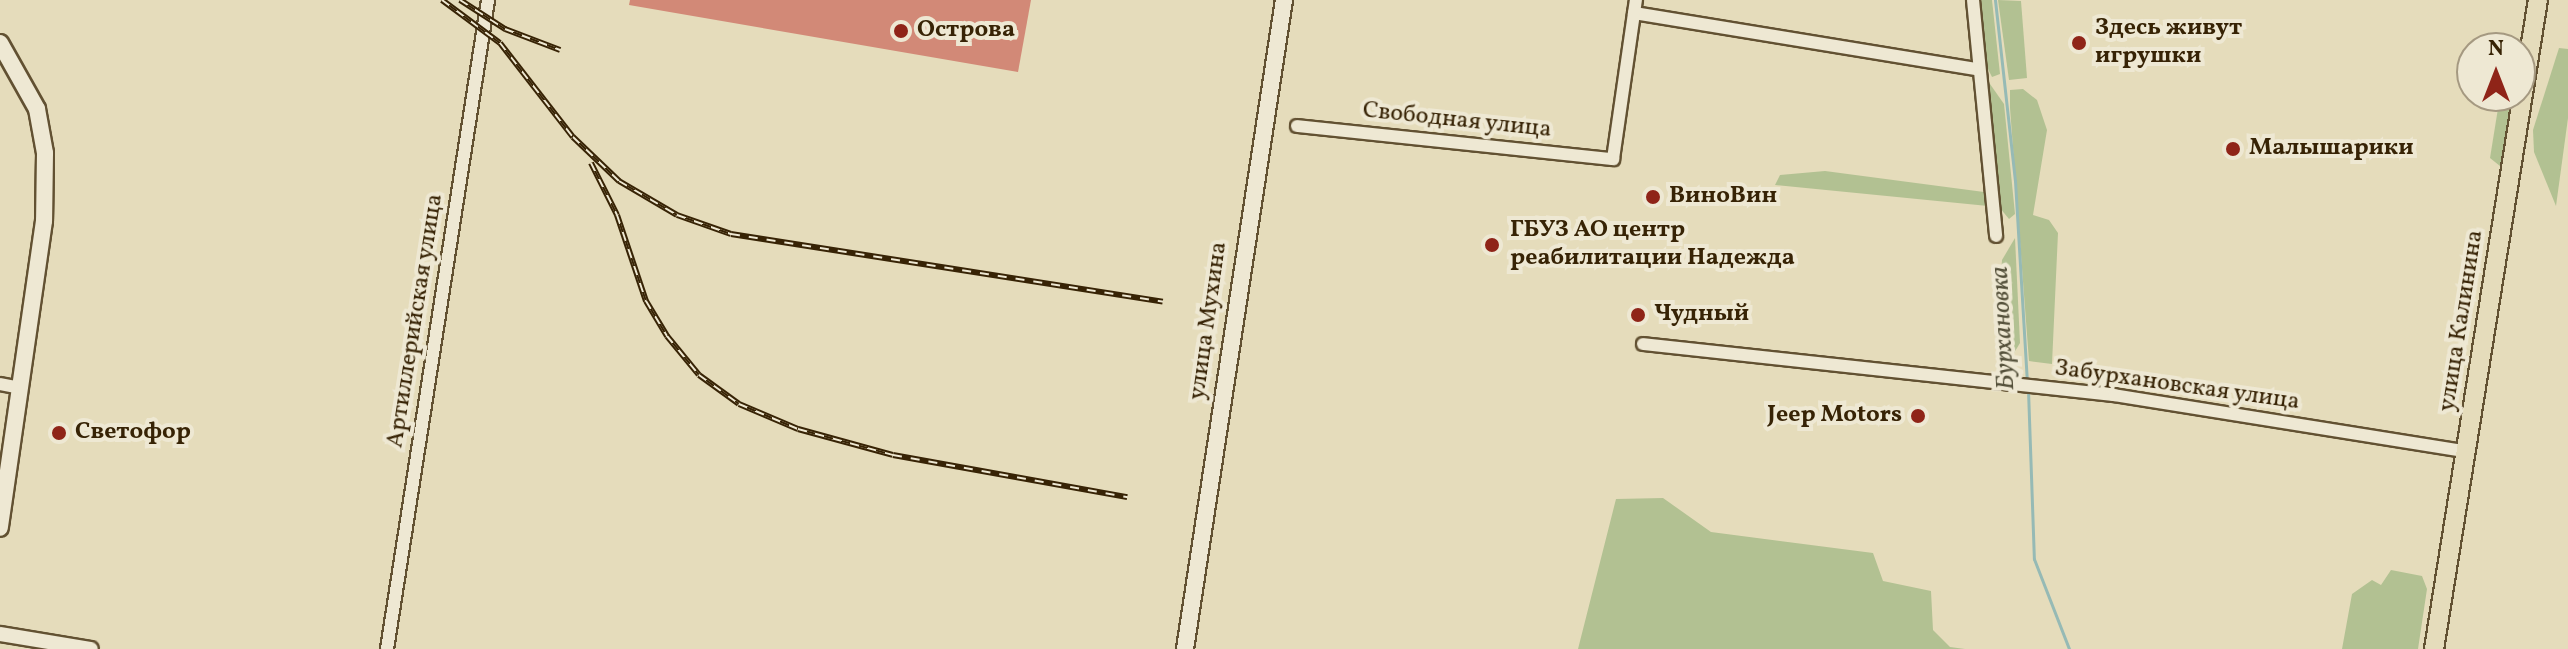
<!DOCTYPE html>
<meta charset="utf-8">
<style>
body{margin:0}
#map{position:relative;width:2568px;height:649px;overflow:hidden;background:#e5dcbb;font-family:Vollkorn,serif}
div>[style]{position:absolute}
.green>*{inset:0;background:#b2c192}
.stream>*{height:3px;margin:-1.5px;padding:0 1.5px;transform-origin:1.5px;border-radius:1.5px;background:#96bab5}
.building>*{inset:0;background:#d28977}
.roads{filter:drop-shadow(2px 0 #625132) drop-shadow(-2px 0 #625132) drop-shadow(0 2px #625132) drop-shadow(0 -2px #625132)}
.minor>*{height:12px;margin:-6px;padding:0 6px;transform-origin:6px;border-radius:6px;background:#eee8d3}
.tertiary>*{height:14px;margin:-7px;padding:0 7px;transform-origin:7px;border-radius:7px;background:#eee8d3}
.secondary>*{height:16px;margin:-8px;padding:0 8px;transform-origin:8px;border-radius:8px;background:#eee8d3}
.primary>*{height:18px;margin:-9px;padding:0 9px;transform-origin:9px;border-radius:9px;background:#e5dcbb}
.rail>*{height:6px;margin-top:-3px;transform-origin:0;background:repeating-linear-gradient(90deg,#eee8d3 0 9px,#372305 0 18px);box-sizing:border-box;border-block:2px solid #372305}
.dots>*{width:22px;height:22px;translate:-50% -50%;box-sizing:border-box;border:4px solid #eee8d3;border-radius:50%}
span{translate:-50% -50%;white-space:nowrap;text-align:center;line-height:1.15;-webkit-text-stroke:8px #eee8d3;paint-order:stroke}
.poi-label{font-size:24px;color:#372305;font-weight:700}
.left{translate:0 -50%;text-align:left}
.right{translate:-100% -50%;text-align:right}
.street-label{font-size:24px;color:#372305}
.water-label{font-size:26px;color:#54503a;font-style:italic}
.north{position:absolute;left:2456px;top:32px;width:80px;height:80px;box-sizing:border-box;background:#eee8d3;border:2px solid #a59981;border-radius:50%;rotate:0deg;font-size:22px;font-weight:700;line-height:32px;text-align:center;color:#372305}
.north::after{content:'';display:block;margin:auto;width:28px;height:36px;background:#8f2418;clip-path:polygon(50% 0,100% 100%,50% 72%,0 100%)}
</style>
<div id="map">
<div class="green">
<i style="clip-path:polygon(1977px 0,1992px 0,2000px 74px,1992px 77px,1983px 59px)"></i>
<i style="clip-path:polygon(1998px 0,2021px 1px,2027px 78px,2009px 80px)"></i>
<i style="clip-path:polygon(2559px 48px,2568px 49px,2568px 118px,2556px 206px,2534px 152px,2533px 130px)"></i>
<i style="clip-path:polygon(1983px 74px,2004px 104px,2015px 214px,2009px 219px,1990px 196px)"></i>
<i style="clip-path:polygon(2023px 89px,2037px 100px,2047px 130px,2033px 215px,2049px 220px,2058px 233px,2052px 364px,2029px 361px,2010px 108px,2010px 90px)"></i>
<i style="clip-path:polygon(2500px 96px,2512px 115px,2500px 166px,2490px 158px)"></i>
<i style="clip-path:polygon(1825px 171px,1984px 192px,1988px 206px,1775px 185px,1780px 175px)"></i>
<i style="clip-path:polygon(2015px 238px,2020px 343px,2014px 353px,1998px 349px,1996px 342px,2002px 260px)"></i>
<i style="clip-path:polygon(1663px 498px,1711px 532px,1873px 553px,1883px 581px,1931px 591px,1933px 630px,1950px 647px,1965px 649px,1578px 649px,1616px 499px)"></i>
<i style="clip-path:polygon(2391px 570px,2422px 576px,2427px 589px,2418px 649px,2342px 649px,2352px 594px,2372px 580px,2381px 585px)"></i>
</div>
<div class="stream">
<i style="left:1995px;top:0;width:182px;rotate:83.7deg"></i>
<i style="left:2015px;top:181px;width:202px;rotate:86.6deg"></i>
<i style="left:2028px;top:390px;width:169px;rotate:88deg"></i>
<i style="left:2034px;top:559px;width:97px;rotate:68.7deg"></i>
</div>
<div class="building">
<i style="clip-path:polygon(630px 0,1031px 0,1018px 72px,629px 5px)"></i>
</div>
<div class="roads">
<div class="minor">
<i style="left:1973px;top:0;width:237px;rotate:84.4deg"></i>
<i style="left:1634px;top:13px;width:348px;rotate:9.3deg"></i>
<i style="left:1297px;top:126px;width:318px;rotate:6deg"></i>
<i style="left:1613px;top:159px;width:161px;rotate:-81.8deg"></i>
<i style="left:1643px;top:344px;width:474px;rotate:6.2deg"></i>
<i style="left:2114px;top:395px;width:355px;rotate:9.1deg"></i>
<i style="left:0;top:384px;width:21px;rotate:11deg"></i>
<i style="left:387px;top:649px;width:657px;rotate:-81.15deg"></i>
</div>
<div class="tertiary">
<i style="left:0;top:634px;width:92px;rotate:9.4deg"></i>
</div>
<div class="secondary">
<i style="left:0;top:43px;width:76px;rotate:60.7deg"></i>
<i style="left:37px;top:109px;width:45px;rotate:79.7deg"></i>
<i style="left:45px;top:153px;width:68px;rotate:90.8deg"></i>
<i style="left:44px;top:221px;width:310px;rotate:98.2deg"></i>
<i style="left:1185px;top:649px;width:657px;rotate:-81.33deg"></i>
</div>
<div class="primary">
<i style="left:2434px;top:649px;width:657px;rotate:-80.9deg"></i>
</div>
</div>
<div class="rail">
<i style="left:442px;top:0;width:72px;rotate:36.6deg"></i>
<i style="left:500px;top:43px;width:119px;rotate:52.2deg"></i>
<i style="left:573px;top:137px;width:64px;rotate:43.7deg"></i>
<i style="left:619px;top:181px;width:67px;rotate:30.4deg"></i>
<i style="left:677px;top:215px;width:57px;rotate:19.4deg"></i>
<i style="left:731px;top:234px;width:437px;rotate:8.9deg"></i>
<i style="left:460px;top:0;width:54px;rotate:32.8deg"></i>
<i style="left:505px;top:29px;width:59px;rotate:20.9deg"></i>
<i style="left:591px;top:163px;width:58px;rotate:63.4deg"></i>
<i style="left:617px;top:215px;width:91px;rotate:71.4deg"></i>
<i style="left:646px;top:301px;width:41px;rotate:59deg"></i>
<i style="left:667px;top:336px;width:50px;rotate:50.6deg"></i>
<i style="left:699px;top:375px;width:49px;rotate:35.9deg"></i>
<i style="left:739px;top:404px;width:64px;rotate:23deg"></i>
<i style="left:798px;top:429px;width:98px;rotate:15.3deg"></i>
<i style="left:893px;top:455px;width:238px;rotate:10.2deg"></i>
</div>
<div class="dots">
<i style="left:901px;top:31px;background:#8f2418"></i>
<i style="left:2079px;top:43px;background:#8f2418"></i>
<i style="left:2233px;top:149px;background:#8f2418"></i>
<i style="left:1653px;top:197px;background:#8f2418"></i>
<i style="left:1492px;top:245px;background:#8f2418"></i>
<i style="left:1638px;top:315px;background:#8f2418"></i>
<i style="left:1918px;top:416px;background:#8f2418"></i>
<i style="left:59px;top:433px;background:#8f2418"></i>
</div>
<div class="poi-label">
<span class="left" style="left:2095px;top:43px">Здесь живут<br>игрушки</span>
<span class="left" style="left:917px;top:31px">Острова</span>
<span class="left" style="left:2249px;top:149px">Малышарики</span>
<span class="left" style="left:1669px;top:197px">ВиноВин</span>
<span class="left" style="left:1510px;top:245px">ГБУЗ АО центр<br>реабилитации Надежда</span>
<span class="left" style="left:1654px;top:315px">Чудный</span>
<span class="right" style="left:1902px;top:416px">Jeep Motors</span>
<span class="left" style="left:75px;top:433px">Светофор</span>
</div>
<div class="street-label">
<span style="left:1457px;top:121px;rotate:6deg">Свободная улица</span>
<span style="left:416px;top:321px;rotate:-81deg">Артиллерийская улица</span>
<span style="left:1209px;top:321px;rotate:-82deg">улица Мухина</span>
<span style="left:2462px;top:321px;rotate:-81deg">улица Калинина</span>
<span style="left:2177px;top:386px;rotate:8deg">Забурхановская улица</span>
</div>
<div class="water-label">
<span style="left:2004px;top:328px;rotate:-93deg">Бурхановка</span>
</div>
<div class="north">N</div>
</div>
